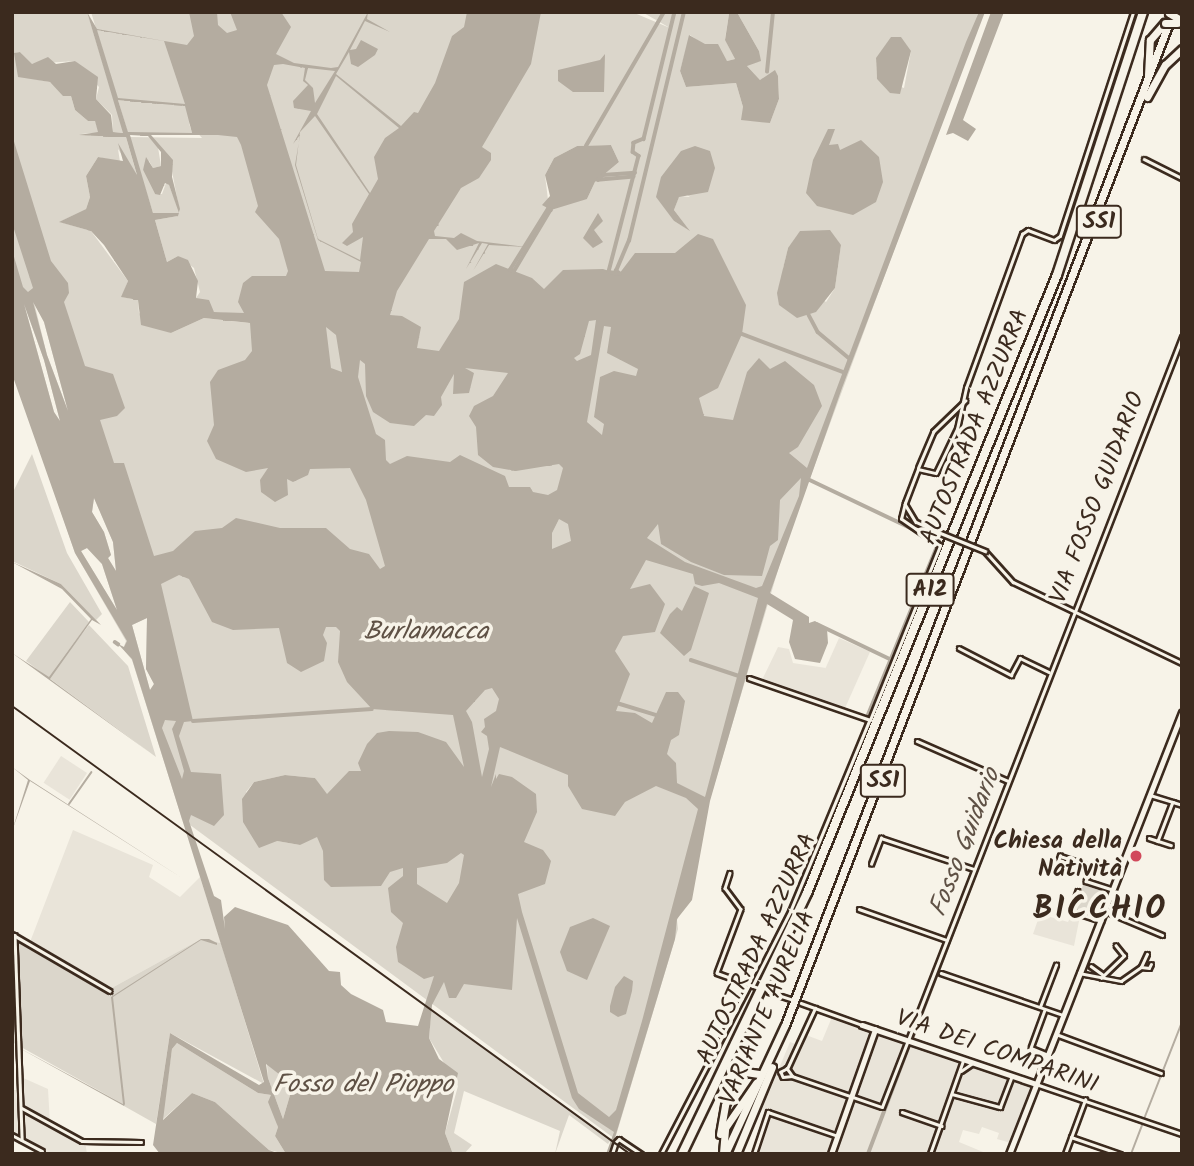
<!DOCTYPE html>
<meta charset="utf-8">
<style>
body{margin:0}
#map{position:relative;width:1194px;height:1166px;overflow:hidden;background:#f7f3e8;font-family:Kalam,sans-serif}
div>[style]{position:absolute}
.built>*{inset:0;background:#e9e4d9;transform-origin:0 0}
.green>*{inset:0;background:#dbd6cb}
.water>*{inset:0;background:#b4aca0}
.stream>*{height:2px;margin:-1px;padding:0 1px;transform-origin:1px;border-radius:1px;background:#b4aca0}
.canal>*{height:3.5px;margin:-1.75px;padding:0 1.75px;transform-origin:1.75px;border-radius:1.75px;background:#b4aca0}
.roads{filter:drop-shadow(2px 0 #3b2a1e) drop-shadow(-2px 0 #3b2a1e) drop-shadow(0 2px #3b2a1e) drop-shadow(0 -2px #3b2a1e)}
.minor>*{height:2.5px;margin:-1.25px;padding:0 1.25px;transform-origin:1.25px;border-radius:1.25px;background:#f7f3e8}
.tertiary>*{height:4.5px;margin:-2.25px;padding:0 2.25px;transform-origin:2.25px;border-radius:2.25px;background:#f7f3e8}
.secondary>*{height:5px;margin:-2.5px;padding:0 2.5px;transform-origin:2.5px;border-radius:2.5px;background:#f7f3e8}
.trunk>*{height:7px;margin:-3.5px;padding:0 3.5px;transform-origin:3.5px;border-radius:3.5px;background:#f7f3e8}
.motorway>*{height:8px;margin:-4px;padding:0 4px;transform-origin:4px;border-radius:4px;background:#f7f3e8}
.rail>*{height:2px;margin:-1px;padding:0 1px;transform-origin:1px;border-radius:1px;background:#3b2a1e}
.bridges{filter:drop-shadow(2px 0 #3b2a1e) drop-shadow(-2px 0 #3b2a1e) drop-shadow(0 2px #3b2a1e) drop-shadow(0 -2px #3b2a1e)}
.minor-bridge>*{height:2.5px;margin:-1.25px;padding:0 1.25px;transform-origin:1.25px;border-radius:1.25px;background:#f7f3e8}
.trunk-bridge>*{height:7px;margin:-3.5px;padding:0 3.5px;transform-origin:3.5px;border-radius:3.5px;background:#f7f3e8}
.dots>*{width:19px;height:19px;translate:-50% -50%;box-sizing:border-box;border:4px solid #f7f3e8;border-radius:50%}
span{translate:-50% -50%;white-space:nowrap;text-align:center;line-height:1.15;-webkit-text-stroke:7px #f7f3e8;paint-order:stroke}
.shield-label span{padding:2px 5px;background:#f7f3e8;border:2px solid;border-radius:5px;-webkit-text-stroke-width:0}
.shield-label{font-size:23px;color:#3b2a1e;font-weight:700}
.street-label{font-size:24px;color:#3b2a1e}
.poi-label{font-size:24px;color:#3b2a1e;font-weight:700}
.right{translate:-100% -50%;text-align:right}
.water-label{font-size:26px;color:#5f5145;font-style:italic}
.district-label{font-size:32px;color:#3b2a1e;font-weight:700;letter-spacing:2px}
.frame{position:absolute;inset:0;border:14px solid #3b2a1e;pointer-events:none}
</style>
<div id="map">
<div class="built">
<i style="left:839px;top:638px;width:34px;height:68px;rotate:24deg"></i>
<i style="clip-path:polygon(778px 647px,789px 649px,793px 663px,826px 668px,813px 702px,761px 682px)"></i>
<i style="left:61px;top:756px;width:31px;height:32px;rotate:33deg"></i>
<i style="clip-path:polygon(73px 830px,153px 865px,149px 877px,180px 897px,200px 877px,221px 943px,201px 939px,108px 990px,30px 942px)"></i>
<i style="clip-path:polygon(1040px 914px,1068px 922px,1071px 916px,1080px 916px,1074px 946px,1033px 934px)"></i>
<i style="clip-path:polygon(832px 1017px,1032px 1088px,1011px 1143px,997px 1139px,999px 1133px,982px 1127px,979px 1134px,963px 1130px,959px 1142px,988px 1154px,752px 1154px,767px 1112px,762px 1109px,790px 1042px,801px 1046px,806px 1035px,822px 1041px)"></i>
<i style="clip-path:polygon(21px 1077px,48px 1089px,50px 1124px,85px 1141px,87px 1154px,47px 1154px,12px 1134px,12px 1090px,21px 1090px)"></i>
</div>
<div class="green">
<i style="clip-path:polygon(evenodd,12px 12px,87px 12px,124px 133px,113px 132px,112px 115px,96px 99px,99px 87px,75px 61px,31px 64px,20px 52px,15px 53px,19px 76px,50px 82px,71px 96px,75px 110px,88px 121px,95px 120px,99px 133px,81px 133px,126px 137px,138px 179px,118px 149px,120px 162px,98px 157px,86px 176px,90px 197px,86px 209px,60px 222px,91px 231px,128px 281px,122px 297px,138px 300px,139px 313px,171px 333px,204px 318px,249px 323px,239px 314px,214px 312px,196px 298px,200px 292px,194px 268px,178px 256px,167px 262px,155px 220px,178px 216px,153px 213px,129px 137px,202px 138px,189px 123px,192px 133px,128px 133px,91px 12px,632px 12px,670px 28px,642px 12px,982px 12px,786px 543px,708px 806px,691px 901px,684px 905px,677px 920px,678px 929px,615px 1139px,182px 819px,132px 660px,123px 649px,126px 641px,75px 553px,12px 369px,12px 12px,729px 14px,738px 14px,759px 51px,760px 61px,746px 65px,760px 80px,778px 76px,779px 99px,770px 123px,743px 107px,736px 83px,686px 87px,680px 71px,690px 35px,727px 61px,735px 59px,725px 39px,729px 14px,12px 12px,911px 51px,904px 88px,877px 79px,876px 58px,911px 51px,12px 12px,611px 145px,619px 162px,595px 182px,587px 199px,548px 200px,545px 175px,554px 158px,577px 146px,611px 145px,12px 12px,158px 147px,164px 155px,171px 166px,180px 213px,169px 185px,166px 183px,162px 194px,155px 194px,143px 170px,149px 161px,153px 168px,161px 166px,158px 147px,12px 12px,661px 177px,690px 197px,679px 196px,674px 210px,689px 230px,674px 221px,661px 177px,12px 12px,841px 245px,835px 288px,826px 302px,783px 269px,788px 248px,841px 245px,12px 12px,34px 302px,44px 322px,68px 411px,47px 355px,34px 302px,12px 12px,24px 304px,44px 360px,60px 421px,54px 412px,24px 304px,12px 12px,94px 498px,113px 542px,116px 571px,108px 558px,111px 555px,104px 532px,92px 512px,94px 498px,12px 12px,87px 548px,102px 564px,117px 610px,81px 551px,87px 548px,12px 12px,147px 618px,146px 669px,154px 684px,150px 690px,132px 625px,147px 618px,12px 12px,285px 775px,315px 778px,323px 792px,300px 845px,277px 841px,246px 792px,254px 782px,285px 775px)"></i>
<i style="clip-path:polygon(32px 454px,67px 553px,102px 614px,96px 620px,61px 584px,12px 561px,12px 494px)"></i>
<i style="clip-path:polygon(70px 602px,89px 622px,54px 670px,89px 625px,128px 666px,156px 757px,26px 661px)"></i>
<i style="clip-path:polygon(1083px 885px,1104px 891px,1095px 914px,1074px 909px)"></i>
<i style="clip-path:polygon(15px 935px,108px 990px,201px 939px,221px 943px,264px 1084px,170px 1033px,156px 1124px,124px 1106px,124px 1097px,123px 1104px,12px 1042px)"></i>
<i style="clip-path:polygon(431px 1011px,610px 1141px,608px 1144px,569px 1115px,555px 1154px,560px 1131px,464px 1091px,454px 1133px,472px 1145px,464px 1154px,453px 1154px,445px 1133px,458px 1086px,429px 1038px)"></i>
<i style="clip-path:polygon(177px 1043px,258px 1093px,271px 1095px,278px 1127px,275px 1136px,286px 1154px,269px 1150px,215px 1102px,192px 1093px,162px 1120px,172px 1049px)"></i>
<i style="clip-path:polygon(267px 1064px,293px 1085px,283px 1119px,268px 1078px)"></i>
</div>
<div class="water">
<i style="clip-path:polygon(evenodd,87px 12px,97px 29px,187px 45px,194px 36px,189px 12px,217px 12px,218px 25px,227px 33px,237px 30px,230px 12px,281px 12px,291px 27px,276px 54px,294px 63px,331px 68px,338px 67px,368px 12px,367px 19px,390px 32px,365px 21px,350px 50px,356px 49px,361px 40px,378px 49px,375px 55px,358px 67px,351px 64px,349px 52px,336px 74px,401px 126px,414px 112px,418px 113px,435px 83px,452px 36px,464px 27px,467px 12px,541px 12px,531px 64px,482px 147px,491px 153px,491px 160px,479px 178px,461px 188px,434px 231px,435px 236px,454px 238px,461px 233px,477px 241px,526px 247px,489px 245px,473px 271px,488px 244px,482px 243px,466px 269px,479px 243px,457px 250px,446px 239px,429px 239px,397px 291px,390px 315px,402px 316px,421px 327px,417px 348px,439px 351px,459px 319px,464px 282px,496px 264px,532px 278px,544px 289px,563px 270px,603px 269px,619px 274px,635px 253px,675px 253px,698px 234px,713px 239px,746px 305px,742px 334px,718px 388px,699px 398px,704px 416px,733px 420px,747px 372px,759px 358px,770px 369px,785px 361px,814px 385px,822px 406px,798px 447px,789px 453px,807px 468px,966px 42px,979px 12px,985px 12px,842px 388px,770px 593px,809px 617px,809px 623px,815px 621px,827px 629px,828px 643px,820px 663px,795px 659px,789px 642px,793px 620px,767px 604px,710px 801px,692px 900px,677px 919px,675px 939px,610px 1154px,606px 1154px,614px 1132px,579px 1109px,572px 1098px,517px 918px,512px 990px,464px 984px,456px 998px,449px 998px,444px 982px,432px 1005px,429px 1038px,439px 1059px,458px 1073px,445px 1133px,453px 1154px,286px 1154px,275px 1136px,278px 1127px,268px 1102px,271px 1095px,258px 1093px,177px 1043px,172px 1049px,163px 1120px,192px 1093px,215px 1102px,269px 1150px,280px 1154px,160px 1154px,153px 1145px,170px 1033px,259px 1085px,264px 1082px,132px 659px,118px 644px,124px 647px,127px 641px,75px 553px,12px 374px,12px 250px,23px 287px,28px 292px,33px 288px,12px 223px,12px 135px,51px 261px,68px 283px,69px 293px,64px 302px,85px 366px,113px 374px,125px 408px,117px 416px,100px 420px,114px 463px,124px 463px,154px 556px,173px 551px,195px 531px,222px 528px,236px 518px,280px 528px,326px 528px,350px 549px,369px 554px,380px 569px,385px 566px,366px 500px,350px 468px,310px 469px,308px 475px,293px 482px,287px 479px,288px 495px,275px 502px,261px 492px,260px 480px,268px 468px,246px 472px,216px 459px,207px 441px,214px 425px,210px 382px,218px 370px,245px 360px,252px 351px,250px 323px,204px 318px,171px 333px,141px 325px,138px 300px,121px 297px,128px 281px,104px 245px,91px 231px,59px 222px,86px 209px,90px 197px,86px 176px,98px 157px,123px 161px,118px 143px,137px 175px,126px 137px,79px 135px,98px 132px,95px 121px,88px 121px,75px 110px,71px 96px,63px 96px,50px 82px,18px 77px,14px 53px,20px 52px,32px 64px,48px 57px,56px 64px,75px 61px,98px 77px,96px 99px,111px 115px,113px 132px,123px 133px,87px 12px,97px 30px,164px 41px,185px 104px,118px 98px,97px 30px,87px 12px,283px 64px,305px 68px,303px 81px,308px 85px,293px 101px,294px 108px,311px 111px,293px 144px,300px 135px,295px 165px,318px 240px,361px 262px,359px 272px,325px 271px,267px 85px,274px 65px,283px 64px,87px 12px,308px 68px,335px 71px,315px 103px,313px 88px,305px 80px,308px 68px,87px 12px,336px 76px,399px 128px,385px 138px,374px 157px,378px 179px,370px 193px,317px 114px,336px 76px,87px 12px,118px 100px,185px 106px,192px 133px,128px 132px,118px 100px,87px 12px,315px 116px,369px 194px,352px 224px,353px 232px,342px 243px,347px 246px,363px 237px,360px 260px,318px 239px,296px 165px,300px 132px,315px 116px,87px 12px,130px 135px,148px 136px,161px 152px,161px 166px,153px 168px,146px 157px,143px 170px,155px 194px,160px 195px,165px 183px,169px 185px,179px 213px,153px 213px,130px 135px,87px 12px,151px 135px,218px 135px,237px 137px,241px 145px,258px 206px,255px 212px,279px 239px,288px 271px,286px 276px,252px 276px,243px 283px,238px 302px,244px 313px,214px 312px,209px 300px,196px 298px,198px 281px,188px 260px,178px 256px,167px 262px,155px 220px,178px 216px,180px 209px,172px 177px,173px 160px,151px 135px,87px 12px,33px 302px,44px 322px,68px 411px,47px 355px,33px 302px,87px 12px,24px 304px,44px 360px,60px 421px,54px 412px,24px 304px,87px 12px,596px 320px,591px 355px,577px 361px,574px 358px,580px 354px,589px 321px,596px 320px,87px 12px,604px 326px,611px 327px,607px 353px,638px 369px,636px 376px,614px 371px,600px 377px,594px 417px,604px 424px,602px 435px,587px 422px,604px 326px,87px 12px,326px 327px,336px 335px,342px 372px,331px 368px,326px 327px,87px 12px,360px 360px,365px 364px,366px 396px,373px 412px,390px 423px,414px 426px,426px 415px,434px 416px,442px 405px,441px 397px,454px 374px,453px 394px,469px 393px,474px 373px,465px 368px,508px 373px,493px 396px,474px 406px,469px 416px,476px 427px,478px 455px,493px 467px,516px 471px,559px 464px,563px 468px,557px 490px,548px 495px,533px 492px,530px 487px,509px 487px,505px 476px,460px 455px,450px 462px,407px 456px,390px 464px,386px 460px,385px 440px,376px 434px,358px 377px,360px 360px,87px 12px,801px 478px,799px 496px,762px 586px,756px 588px,685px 562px,647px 538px,658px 524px,661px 544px,691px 562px,724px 575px,762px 576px,770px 546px,778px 540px,780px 500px,801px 478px,87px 12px,94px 498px,113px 542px,116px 571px,108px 558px,111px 555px,104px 532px,92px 512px,94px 498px,87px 12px,559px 519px,568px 524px,571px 541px,552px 549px,552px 533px,559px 519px,87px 12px,87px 548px,102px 564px,117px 610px,81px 551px,87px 548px,87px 12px,646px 560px,693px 574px,695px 584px,702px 586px,719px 583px,758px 598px,705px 797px,677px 783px,676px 763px,667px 754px,671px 740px,679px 735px,685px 701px,678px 692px,666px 692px,652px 723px,635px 713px,616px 711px,630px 674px,615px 651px,623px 636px,655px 632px,665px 604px,650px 584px,630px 589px,646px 560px,87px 12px,179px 575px,189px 579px,212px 622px,233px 630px,279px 628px,287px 663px,301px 672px,324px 661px,327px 643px,323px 635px,326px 627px,336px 627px,340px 631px,338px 662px,347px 682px,372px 709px,453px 715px,464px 767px,446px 742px,418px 732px,389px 731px,377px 733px,367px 744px,358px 763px,361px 771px,349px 771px,327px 794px,315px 778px,285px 775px,254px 782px,242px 799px,243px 822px,259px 848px,277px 841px,300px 845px,317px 837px,323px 851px,324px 880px,331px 887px,381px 886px,390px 872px,403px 868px,403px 876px,388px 888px,391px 912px,403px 923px,396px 947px,398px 962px,424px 979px,434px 976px,418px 1026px,386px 1022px,383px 1010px,351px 994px,341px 985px,340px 972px,329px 971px,288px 925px,235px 907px,224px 917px,225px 929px,221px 900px,214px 896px,189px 821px,191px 815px,214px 826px,224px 815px,221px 774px,191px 772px,179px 736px,184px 722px,193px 721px,161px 584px,179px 575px,87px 12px,147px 618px,146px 669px,154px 684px,150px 690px,132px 625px,147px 618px,87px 12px,492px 688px,499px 699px,496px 711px,484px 719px,485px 727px,481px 732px,487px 736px,489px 749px,482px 777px,472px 722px,466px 711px,485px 690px,492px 688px,87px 12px,165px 720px,176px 721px,172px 729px,184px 771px,182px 779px,162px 728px,165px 720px,87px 12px,500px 747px,568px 775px,568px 786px,582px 809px,615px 816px,625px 802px,656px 786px,686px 798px,698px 809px,642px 1021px,616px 1110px,609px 1117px,578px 1093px,522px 912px,518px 894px,545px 884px,551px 861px,543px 850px,524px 842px,537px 812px,536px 794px,512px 777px,499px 774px,496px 779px,496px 774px,491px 787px,500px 747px,87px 12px,461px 853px,464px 855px,459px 883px,447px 903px,417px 884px,417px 868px,447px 863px,461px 853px,87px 12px,266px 1064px,293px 1085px,283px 1119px,268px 1078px,266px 1064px)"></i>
<i style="clip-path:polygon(991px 12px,1004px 12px,963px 120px,976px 129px,968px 141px,953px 133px,946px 135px)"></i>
<i style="clip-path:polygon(729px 14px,738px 14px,759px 51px,761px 61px,747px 66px,760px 80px,775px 70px,778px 76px,779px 99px,770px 123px,741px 120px,743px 107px,736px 83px,686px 87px,680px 71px,689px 35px,705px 44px,718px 44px,727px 61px,735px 59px,725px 40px)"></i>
<i style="clip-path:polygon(891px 37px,901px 37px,911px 51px,900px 94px,890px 93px,877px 79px,876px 58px)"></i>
<i style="clip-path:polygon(605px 54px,604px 92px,573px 92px,558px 81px,558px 70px,600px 60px)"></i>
<i style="clip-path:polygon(828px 129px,835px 129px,829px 145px,838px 144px,840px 150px,861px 140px,879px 157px,883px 182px,876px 202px,853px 215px,817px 206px,806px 193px,813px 160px)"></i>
<i style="clip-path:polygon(611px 145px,619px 162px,595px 182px,587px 199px,551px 210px,542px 205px,550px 196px,545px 175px,554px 158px,577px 146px)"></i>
<i style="clip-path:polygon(695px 146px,710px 151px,715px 168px,708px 192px,679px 197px,674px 210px,690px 231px,674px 221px,656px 197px,661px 177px,681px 151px)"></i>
<i style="clip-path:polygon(598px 213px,603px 221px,594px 230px,603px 242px,593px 248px,583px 238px)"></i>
<i style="clip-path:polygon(830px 230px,841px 245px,835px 288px,816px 312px,797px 318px,779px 305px,777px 293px,788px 248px,800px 231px)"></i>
<i style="clip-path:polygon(12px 562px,61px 584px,101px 625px,92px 620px,50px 679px,149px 752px,12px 653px,49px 677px,91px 619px,62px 589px)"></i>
<i style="clip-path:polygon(694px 586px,709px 593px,691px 650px,684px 656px,660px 633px,670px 614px,677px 607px,682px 611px)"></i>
<i style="clip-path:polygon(12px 767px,30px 780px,185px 880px,30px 781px,12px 831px,28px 780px)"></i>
<i style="clip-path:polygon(593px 918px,610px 926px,587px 980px,567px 971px,560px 952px,570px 927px)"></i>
<i style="clip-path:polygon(201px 939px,209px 939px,217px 943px,217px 945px,201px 940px,113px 997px,125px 1104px,124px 1106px,12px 1044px,123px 1104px,111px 997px)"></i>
<i style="clip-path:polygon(624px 976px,633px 981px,632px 991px,626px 1014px,618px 1017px,610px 1012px,610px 1006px,615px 987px)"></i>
</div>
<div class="stream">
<i style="left:69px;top:804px;width:39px;rotate:-55deg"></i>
<i style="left:1144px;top:1119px;width:104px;rotate:-68.6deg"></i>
<i style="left:1131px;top:1154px;width:33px;rotate:-69deg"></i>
</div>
<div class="canal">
<i style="left:675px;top:12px;width:131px;rotate:103.7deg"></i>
<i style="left:644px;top:139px;width:11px;rotate:158deg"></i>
<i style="left:634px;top:143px;width:9px;rotate:96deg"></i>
<i style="left:633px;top:152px;width:7px;rotate:34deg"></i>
<i style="left:639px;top:156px;width:120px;rotate:104.5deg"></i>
<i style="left:609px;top:272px;width:11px;rotate:10deg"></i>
<i style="left:620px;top:274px;width:5px;rotate:-143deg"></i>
<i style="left:616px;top:271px;width:33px;rotate:-67deg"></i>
<i style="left:629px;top:241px;width:236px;rotate:-76.5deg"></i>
<i style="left:767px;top:72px;width:60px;rotate:-84.3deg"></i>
<i style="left:586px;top:146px;width:155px;rotate:-59.8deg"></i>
<i style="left:634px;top:177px;width:36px;rotate:175deg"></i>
<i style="left:598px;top:180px;width:7px;rotate:-45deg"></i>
<i style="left:603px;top:175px;width:32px;rotate:-4deg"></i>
<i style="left:548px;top:209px;width:3px;rotate:18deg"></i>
<i style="left:551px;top:210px;width:72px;rotate:120.8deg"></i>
<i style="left:514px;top:272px;width:4px;rotate:-153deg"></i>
<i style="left:510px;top:270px;width:72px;rotate:-58.1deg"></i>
<i style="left:809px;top:315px;width:19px;rotate:62deg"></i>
<i style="left:818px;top:332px;width:40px;rotate:40deg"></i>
<i style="left:742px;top:334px;width:108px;rotate:20.6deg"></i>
<i style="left:1169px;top:375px;width:33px;rotate:-67deg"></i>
<i style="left:810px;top:480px;width:119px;rotate:25.5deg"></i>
<i style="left:817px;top:624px;width:81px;rotate:25.6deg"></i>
<i style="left:115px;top:642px;width:4px;rotate:34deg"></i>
<i style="left:691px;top:660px;width:51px;rotate:18.4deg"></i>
<i style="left:617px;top:703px;width:41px;rotate:17.1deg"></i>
<i style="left:868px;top:715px;width:187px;rotate:-67.7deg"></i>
<i style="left:939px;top:542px;width:13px;rotate:-153deg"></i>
<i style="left:193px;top:721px;width:179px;rotate:-3.8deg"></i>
<i style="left:912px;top:1039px;width:372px;rotate:-69deg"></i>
<i style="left:868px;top:1154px;width:119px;rotate:-69.3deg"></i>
</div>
<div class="roads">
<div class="minor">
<i style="left:1144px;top:159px;width:42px;rotate:26.6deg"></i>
<i style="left:918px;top:468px;width:39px;rotate:-67deg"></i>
<i style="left:933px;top:432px;width:45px;rotate:-44.1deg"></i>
<i style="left:905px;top:504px;width:21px;rotate:59deg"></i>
<i style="left:916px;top:522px;width:24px;rotate:24deg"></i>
<i style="left:985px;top:551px;width:42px;rotate:47.9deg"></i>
<i style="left:1013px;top:582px;width:187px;rotate:25.6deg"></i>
<i style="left:959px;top:648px;width:59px;rotate:27.4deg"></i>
<i style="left:1011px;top:675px;width:19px;rotate:-62deg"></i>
<i style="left:1020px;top:658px;width:32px;rotate:26deg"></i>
<i style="left:749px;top:678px;width:128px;rotate:19.1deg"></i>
<i style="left:870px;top:720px;width:207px;rotate:112.5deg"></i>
<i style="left:791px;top:911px;width:84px;rotate:116.9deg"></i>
<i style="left:870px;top:720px;width:188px;rotate:-68.1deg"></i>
<i style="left:940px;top:546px;width:47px;rotate:-145.3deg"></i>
<i style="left:901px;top:519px;width:16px;rotate:-76deg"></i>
<i style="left:905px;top:503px;width:36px;rotate:-69deg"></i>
<i style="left:918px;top:469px;width:18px;rotate:13deg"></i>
<i style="left:936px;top:473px;width:49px;rotate:-64.5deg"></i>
<i style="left:957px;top:429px;width:42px;rotate:-77.6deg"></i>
<i style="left:966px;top:388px;width:164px;rotate:-70deg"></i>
<i style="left:1022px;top:234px;width:7px;rotate:-34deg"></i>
<i style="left:1028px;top:230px;width:28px;rotate:21deg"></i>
<i style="left:1054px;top:240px;width:7px;rotate:-34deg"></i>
<i style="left:1060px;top:236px;width:236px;rotate:-71.9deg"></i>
<i style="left:917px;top:741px;width:99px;rotate:23.7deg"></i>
<i style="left:1150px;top:795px;width:24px;rotate:17deg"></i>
<i style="left:1173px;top:802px;width:42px;rotate:111deg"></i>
<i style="left:1173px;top:802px;width:9px;rotate:18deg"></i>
<i style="left:1149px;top:838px;width:23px;rotate:18deg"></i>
<i style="left:871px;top:864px;width:28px;rotate:-69deg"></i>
<i style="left:881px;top:838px;width:98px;rotate:18.4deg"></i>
<i style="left:1055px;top:871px;width:16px;rotate:-72deg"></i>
<i style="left:1060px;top:856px;width:33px;rotate:18deg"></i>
<i style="left:1091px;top:866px;width:16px;rotate:108deg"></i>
<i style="left:1086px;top:881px;width:28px;rotate:18deg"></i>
<i style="left:730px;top:873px;width:16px;rotate:108deg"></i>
<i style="left:725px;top:888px;width:26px;rotate:53deg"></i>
<i style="left:741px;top:909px;width:68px;rotate:110.6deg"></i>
<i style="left:717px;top:973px;width:45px;rotate:19.7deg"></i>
<i style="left:1078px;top:891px;width:21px;rotate:109deg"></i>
<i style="left:1071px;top:911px;width:32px;rotate:18deg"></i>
<i style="left:859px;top:909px;width:93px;rotate:19.4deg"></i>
<i style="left:1105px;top:911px;width:62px;rotate:22.8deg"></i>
<i style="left:12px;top:934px;width:113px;rotate:30.2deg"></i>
<i style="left:15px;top:935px;width:205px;rotate:88deg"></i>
<i style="left:1091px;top:966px;width:14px;rotate:36deg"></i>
<i style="left:1141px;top:967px;width:8px;rotate:7deg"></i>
<i style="left:1149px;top:968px;width:4px;rotate:-63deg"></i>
<i style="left:941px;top:973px;width:129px;rotate:19deg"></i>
<i style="left:1079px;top:973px;width:43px;rotate:10.8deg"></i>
<i style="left:1121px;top:981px;width:24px;rotate:-35deg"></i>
<i style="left:1141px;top:967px;width:14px;rotate:-65deg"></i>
<i style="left:1101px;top:978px;width:32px;rotate:-44deg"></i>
<i style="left:1124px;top:956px;width:13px;rotate:-129deg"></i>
<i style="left:769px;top:992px;width:25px;rotate:18deg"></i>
<i style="left:801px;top:1003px;width:65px;rotate:19.8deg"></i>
<i style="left:1040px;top:1007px;width:45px;rotate:-69.1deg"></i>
<i style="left:1045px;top:1010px;width:40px;rotate:110.2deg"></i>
<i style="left:1031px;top:1048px;width:18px;rotate:22deg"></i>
<i style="left:1056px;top:1034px;width:112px;rotate:20.4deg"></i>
<i style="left:787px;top:1069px;width:67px;rotate:-65.3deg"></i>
<i style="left:961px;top:1071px;width:14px;rotate:-34deg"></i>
<i style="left:792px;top:1076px;width:9px;rotate:-126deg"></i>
<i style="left:787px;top:1069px;width:7px;rotate:153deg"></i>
<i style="left:781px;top:1072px;width:5px;rotate:68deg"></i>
<i style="left:783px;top:1077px;width:9px;rotate:-6deg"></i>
<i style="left:792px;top:1076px;width:95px;rotate:19deg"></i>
<i style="left:882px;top:1107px;width:826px;rotate:-68.71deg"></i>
<i style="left:1036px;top:1084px;width:154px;rotate:18.9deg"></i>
<i style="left:952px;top:1094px;width:50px;rotate:15.2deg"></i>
<i style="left:1000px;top:1107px;width:33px;rotate:-69deg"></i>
<i style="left:22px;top:1108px;width:68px;rotate:28.8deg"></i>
<i style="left:82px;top:1141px;width:59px;rotate:1deg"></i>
<i style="left:902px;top:1112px;width:42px;rotate:19.3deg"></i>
<i style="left:12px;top:1135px;width:34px;rotate:28deg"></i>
<i style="left:1071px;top:1137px;width:52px;rotate:19.1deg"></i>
<i style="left:616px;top:1142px;width:4px;rotate:-45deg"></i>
<i style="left:619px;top:1139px;width:27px;rotate:34deg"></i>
<i style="left:612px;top:1154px;width:9px;rotate:-72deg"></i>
<i style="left:661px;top:1154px;width:191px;rotate:-62.5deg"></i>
<i style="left:754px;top:1154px;width:44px;rotate:-71.6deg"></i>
<i style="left:768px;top:1112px;width:74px;rotate:18.9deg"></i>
<i style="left:930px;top:1154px;width:99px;rotate:-70.5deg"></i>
<i style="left:1065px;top:1154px;width:58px;rotate:-69.7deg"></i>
</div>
<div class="tertiary">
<i style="left:862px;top:1025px;width:184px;rotate:18.7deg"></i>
<i style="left:831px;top:1154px;width:132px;rotate:-70.5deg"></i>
</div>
<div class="secondary">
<i style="left:1009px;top:1154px;width:474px;rotate:-68.6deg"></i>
</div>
<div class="trunk">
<i style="left:1148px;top:75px;width:35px;rotate:-87deg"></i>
<i style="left:1150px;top:40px;width:23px;rotate:-49deg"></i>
<i style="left:1147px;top:97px;width:37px;rotate:-61deg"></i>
<i style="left:1165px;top:65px;width:23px;rotate:-43deg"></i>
<i style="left:720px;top:1134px;width:29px;rotate:-80deg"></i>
<i style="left:725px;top:1105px;width:26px;rotate:-67deg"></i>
<i style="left:735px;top:1081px;width:13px;rotate:-42deg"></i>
<i style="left:745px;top:1072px;width:14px;rotate:8deg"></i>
<i style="left:723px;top:1153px;width:25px;rotate:-85deg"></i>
<i style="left:725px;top:1128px;width:55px;rotate:-55.4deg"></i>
<i style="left:725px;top:1154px;width:142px;rotate:-65.1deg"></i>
<i style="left:785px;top:1025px;width:1085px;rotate:-69.04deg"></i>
<i style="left:736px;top:1154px;width:94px;rotate:-67.5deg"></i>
</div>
<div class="motorway">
<i style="left:682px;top:1154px;width:289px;rotate:-64.4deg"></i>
<i style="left:807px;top:893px;width:667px;rotate:-67.98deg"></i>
<i style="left:1057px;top:275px;width:277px;rotate:-71.9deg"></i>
</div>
</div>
<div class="rail">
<i style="left:12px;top:706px;width:763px;rotate:35.94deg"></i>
</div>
<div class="bridges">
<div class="minor-bridge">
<i style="left:938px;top:532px;width:51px;rotate:22deg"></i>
</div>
<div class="trunk-bridge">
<i style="left:1169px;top:13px;width:12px;rotate:31deg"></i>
<i style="left:1165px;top:23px;width:12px"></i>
</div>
</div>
<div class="dots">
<i style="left:1136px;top:856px;background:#d1495b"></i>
</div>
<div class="shield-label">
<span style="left:1099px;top:222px">SS1</span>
<span style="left:930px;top:590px">A12</span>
<span style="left:883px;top:781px">SS1</span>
</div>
<div class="street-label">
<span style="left:975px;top:427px;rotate:-68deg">AUTOSTRADA AZZURRA</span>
<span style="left:1098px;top:498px;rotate:-69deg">VIA FOSSO GUIDARIO</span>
<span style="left:757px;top:949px;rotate:-65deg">AUTOSTRADA AZZURRA</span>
<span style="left:768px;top:1008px;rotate:-67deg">VARIANTE AURELIA</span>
<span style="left:997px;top:1052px;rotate:19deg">VIA DEI COMPARINI</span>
</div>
<div class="poi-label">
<span class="right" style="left:1122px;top:856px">Chiesa della<br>Natività</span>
</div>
<div class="water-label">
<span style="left:426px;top:633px">Burlamacca</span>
<span style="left:966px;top:843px;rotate:-69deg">Fosso Guidario</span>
<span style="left:363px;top:1086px">Fosso del Pioppo</span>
</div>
<div class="district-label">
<span style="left:1100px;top:910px">BICCHIO</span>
</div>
<div class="frame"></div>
</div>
